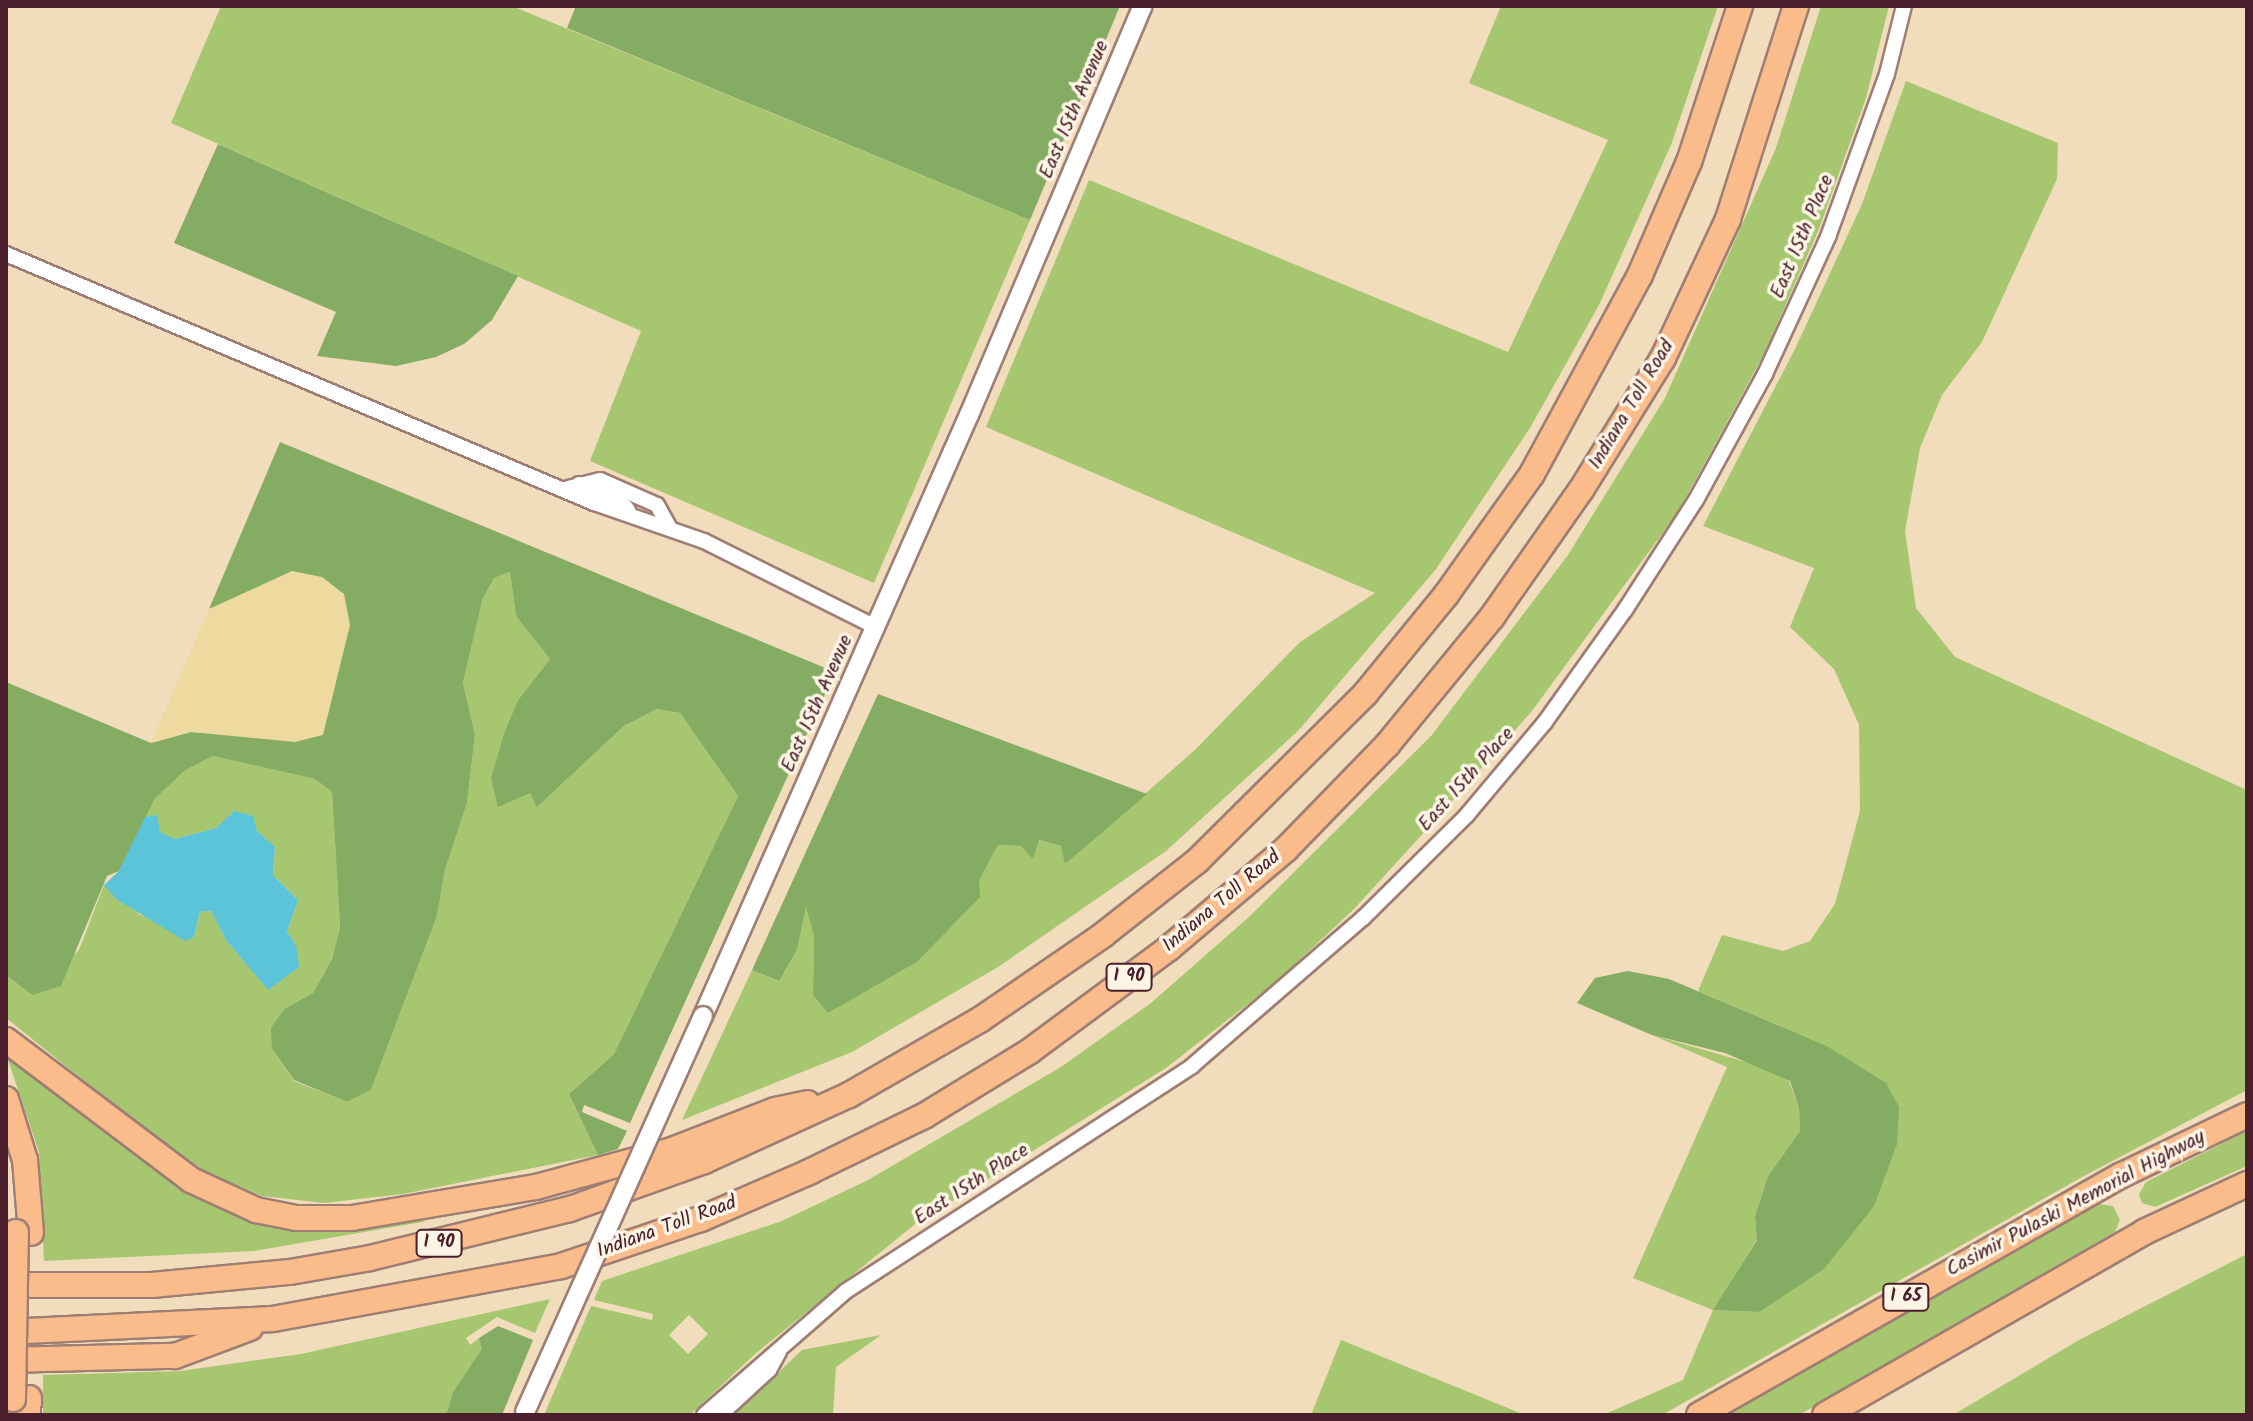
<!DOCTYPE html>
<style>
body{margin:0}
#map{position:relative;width:2253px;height:1421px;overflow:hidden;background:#f1dcbc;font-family:Kalam,sans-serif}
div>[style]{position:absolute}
.green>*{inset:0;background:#a6c770}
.forest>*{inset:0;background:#84ac62}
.sand>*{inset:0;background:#eeda9e}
.water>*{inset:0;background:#5cc4d9}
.roads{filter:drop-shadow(2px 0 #9e7e74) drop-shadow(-2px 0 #9e7e74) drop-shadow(0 2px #9e7e74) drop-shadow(0 -2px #9e7e74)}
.minor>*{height:14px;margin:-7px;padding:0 7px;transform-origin:7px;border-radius:7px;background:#fff}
.tertiary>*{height:18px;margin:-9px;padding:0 9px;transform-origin:9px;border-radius:9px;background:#fff}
.motorway>*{height:24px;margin:-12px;padding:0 12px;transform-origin:12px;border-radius:12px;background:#f9bc8a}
.bridges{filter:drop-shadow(2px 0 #9e7e74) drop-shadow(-2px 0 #9e7e74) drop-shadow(0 2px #9e7e74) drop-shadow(0 -2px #9e7e74)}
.tertiary-bridge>*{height:18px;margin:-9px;padding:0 9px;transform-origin:9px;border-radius:9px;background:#fff}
.motorway-bridge>*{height:24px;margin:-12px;padding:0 12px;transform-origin:12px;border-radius:12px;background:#f9bc8a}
span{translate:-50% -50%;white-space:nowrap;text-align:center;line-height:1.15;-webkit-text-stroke:7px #fcf5e5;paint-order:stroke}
.shield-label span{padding:2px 6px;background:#fcf5e5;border:2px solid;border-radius:6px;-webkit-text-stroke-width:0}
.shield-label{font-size:18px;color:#4a1f2b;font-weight:700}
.street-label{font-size:20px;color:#4a1f2b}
.frame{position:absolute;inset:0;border:8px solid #4a1f2b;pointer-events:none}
</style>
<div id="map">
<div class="green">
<i style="clip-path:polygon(221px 6px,512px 6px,1030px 220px,874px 583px,590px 461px,641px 331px,171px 123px)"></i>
<i style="clip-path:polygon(1501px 6px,1718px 6px,1671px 145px,1599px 305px,1530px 428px,1436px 569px,1298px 731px,1166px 851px,998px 967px,852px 1052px,682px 1120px,752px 970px,778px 981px,785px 971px,797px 950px,806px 905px,814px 936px,813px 995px,829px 1012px,917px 962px,979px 897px,979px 881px,998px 845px,1021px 846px,1033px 858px,1038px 840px,1061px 846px,1066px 863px,1195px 750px,1300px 642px,1375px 593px,986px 427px,1089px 180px,1508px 352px,1608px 140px,1469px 83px)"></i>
<i style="clip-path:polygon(evenodd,1821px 6px,1889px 6px,1866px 98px,1819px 229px,1763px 356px,1678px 512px,1532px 711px,1438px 817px,1354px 909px,1276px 982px,1166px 1068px,914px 1225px,755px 1354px,690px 1415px,544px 1415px,591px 1306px,652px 1320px,653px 1314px,594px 1300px,602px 1281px,782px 1221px,868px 1180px,1061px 1067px,1151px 1003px,1250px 916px,1431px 736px,1568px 555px,1665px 398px,1776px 148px,1821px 6px,689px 1315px,708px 1334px,688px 1354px,669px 1335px,689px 1315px)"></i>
<i style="clip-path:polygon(1906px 81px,2058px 143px,2057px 179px,1982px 342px,1942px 395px,1920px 448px,1905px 531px,1916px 608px,1955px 657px,2247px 790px,2247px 1090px,2082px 1177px,1662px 1415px,1603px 1415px,1683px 1380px,1713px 1310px,1633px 1278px,1727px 1067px,1652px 1035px,1767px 1068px,1789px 1081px,1799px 1108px,1800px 1131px,1768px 1176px,1755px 1216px,1757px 1239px,1714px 1310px,1759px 1312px,1825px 1045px,1698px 991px,1722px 935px,1783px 951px,1810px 941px,1835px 904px,1860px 811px,1859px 725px,1834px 669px,1790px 627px,1814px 568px,1703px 526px,1795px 349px,1862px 204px)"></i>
<i style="clip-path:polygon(510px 572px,516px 616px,550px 659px,518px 700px,491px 778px,530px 793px,538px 806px,624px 726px,657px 709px,680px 713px,738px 796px,614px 1054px,569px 1094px,598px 1155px,403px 1194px,324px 1203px,262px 1196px,208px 1173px,149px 1133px,6px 1018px,6px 975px,32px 995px,79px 950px,104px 885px,139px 914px,194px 937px,200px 912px,211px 911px,226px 940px,268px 989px,296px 945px,287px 932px,298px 900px,273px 875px,275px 847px,234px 811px,216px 828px,175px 839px,159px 832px,157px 816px,145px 817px,154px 800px,184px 771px,213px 756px,315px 779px,332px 792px,340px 927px,332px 959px,313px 993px,284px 1009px,272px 1028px,272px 1049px,294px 1081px,347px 1102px,371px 1090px,437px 916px,445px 870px,467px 803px,475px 735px,463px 683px,483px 598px,494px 578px)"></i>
<i style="clip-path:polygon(6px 1054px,138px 1157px,226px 1208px,428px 1221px,254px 1251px,44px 1261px,39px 1152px)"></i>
<i style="clip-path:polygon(2247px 1131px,2247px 1166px,2155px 1207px,2142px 1203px,2139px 1194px,2146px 1182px)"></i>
<i style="clip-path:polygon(2098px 1204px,2113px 1206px,2120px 1220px,2115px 1232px,1799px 1415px,1726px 1415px)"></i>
<i style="clip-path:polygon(2247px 1254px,2247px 1415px,1953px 1415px,2079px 1340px)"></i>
<i style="clip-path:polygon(550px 1299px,535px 1333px,497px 1317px,466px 1338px,470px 1345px,479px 1338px,483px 1349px,453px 1392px,446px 1415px,43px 1415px,43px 1375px,180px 1371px,301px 1354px)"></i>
<i style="clip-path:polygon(881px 1335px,836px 1367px,833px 1415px,734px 1415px,802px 1350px)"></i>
<i style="clip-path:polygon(1341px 1340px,1525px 1415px,1311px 1415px)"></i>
</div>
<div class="forest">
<i style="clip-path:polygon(576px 6px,1120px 6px,1030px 220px,567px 28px)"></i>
<i style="clip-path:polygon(218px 144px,376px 214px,518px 276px,492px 320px,464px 344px,436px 357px,396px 366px,317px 356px,336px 312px,174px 243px)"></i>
<i style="clip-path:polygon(280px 442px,835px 672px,630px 1123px,584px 1105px,582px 1112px,627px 1131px,618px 1149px,598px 1155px,569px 1094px,614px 1054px,738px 796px,680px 713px,657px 709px,624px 726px,537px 807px,530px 793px,498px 807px,491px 778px,504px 734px,518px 700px,550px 659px,516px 616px,510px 572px,494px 578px,483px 598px,463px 683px,475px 735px,467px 803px,445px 870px,437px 916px,371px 1090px,347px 1102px,294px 1080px,272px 1049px,271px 1028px,284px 1009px,313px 993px,332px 959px,340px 927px,332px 792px,315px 779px,213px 756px,184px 771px,154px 800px,119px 871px,107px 876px,61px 986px,32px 995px,6px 975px,6px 682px,151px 743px,190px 732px,252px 735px,244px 595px,209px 609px)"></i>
<i style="clip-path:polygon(878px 694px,1147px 794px,1065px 864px,1061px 846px,1039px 840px,1033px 859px,1021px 846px,998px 845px,979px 881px,980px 897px,917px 962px,828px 1013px,813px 995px,814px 936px,806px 907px,797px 950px,779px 981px,752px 970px)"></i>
<i style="clip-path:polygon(1628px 971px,1669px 979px,1825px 1045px,1886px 1083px,1899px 1107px,1897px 1144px,1874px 1206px,1824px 1269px,1759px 1312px,1713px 1310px,1757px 1240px,1755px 1216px,1768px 1176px,1800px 1131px,1799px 1108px,1790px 1081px,1725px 1053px,1652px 1035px,1577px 1003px,1595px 978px)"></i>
<i style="clip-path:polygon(498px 1326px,533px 1340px,502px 1415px,446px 1415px,453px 1392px,482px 1349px,479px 1338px)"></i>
</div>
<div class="sand">
<i style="clip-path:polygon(292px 571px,322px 577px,344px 594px,350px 625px,323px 735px,295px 742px,191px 732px,151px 743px,209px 609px)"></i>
</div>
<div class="water">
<i style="clip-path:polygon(234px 811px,253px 816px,257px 831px,275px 847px,273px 875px,298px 900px,287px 932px,296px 945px,299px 967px,268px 990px,226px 940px,211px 911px,200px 912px,194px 937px,185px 941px,116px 899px,104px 885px,119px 871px,145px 817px,157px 815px,160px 832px,175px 839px,216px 828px)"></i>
</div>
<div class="roads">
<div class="minor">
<i style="left:6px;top:254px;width:639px;rotate:22.95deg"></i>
<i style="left:594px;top:503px;width:116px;rotate:19.1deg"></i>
<i style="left:704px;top:541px;width:192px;rotate:26.6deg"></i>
<i style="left:579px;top:484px;width:44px;rotate:22.5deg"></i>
<i style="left:620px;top:501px;width:12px;rotate:48deg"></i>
<i style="left:568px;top:488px;width:33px;rotate:-14deg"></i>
<i style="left:600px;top:480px;width:62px;rotate:23.7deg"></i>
<i style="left:657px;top:505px;width:26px;rotate:61deg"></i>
<i style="left:704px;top:1415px;width:189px;rotate:-41.1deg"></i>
<i style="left:846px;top:1291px;width:413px;rotate:-33deg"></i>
<i style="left:1192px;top:1066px;width:226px;rotate:-40.9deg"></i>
<i style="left:1363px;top:918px;width:146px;rotate:-44.7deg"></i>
<i style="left:1467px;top:815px;width:121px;rotate:-50deg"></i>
<i style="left:1545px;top:722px;width:138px;rotate:-54.5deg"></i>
<i style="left:1625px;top:610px;width:131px;rotate:-57.2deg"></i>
<i style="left:1696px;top:500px;width:144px;rotate:-61.3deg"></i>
<i style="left:1765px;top:374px;width:151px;rotate:-65.3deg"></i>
<i style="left:1828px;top:237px;width:173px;rotate:-70.1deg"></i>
<i style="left:1887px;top:74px;width:70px;rotate:-76deg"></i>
<i style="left:720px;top:1415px;width:67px;rotate:-42.6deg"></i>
<i style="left:769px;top:1370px;width:21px;rotate:-61deg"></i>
</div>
<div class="tertiary">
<i style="left:703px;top:1016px;width:657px;rotate:-66.13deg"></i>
<i style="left:969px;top:415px;width:444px;rotate:-67deg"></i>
</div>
<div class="motorway">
<i style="left:6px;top:1040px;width:232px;rotate:37.1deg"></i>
<i style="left:191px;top:1180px;width:72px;rotate:24.8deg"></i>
<i style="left:256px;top:1210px;width:41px;rotate:11.3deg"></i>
<i style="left:296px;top:1218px;width:56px"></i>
<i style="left:352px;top:1218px;width:187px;rotate:-9.6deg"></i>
<i style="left:536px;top:1187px;width:141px;rotate:-15.2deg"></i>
<i style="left:672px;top:1150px;width:110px;rotate:-21.2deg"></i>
<i style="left:775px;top:1110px;width:33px;rotate:-12deg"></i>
<i style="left:6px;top:1099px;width:64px;rotate:72.7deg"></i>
<i style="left:25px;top:1160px;width:73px;rotate:85.3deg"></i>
<i style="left:6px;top:1285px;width:146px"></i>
<i style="left:152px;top:1285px;width:139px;rotate:-5.4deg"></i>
<i style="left:290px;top:1272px;width:81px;rotate:-9.9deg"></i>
<i style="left:370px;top:1258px;width:206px;rotate:-13.8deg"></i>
<i style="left:570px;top:1209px;width:142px;rotate:-19.7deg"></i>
<i style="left:704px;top:1161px;width:159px;rotate:-24.5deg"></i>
<i style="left:849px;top:1095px;width:152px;rotate:-29.9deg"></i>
<i style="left:981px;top:1019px;width:148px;rotate:-34.5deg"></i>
<i style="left:1103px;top:935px;width:120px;rotate:-38.2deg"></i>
<i style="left:1197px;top:861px;width:237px;rotate:-44.8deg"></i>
<i style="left:1365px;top:694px;width:128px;rotate:-50.7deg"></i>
<i style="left:1446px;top:595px;width:148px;rotate:-54.6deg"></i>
<i style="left:1532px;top:474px;width:226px;rotate:-61.5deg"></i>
<i style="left:1640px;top:275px;width:123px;rotate:-66.6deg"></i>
<i style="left:1689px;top:162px;width:164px;rotate:-71.9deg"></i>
<i style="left:6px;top:1332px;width:267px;rotate:-2.8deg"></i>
<i style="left:273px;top:1319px;width:293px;rotate:-10.4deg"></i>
<i style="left:561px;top:1266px;width:148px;rotate:-18.6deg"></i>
<i style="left:701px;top:1219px;width:118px;rotate:-23.5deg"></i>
<i style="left:809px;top:1172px;width:128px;rotate:-26deg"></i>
<i style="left:924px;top:1116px;width:124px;rotate:-31.5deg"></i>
<i style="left:1030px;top:1051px;width:173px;rotate:-36.5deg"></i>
<i style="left:1169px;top:948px;width:153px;rotate:-40.2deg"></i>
<i style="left:1286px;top:849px;width:145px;rotate:-45.8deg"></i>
<i style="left:1387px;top:745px;width:166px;rotate:-50.6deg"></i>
<i style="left:1492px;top:617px;width:155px;rotate:-55deg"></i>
<i style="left:1581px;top:490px;width:155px;rotate:-58.2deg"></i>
<i style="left:1663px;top:358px;width:153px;rotate:-64.9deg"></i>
<i style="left:1728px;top:219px;width:224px;rotate:-72.3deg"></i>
<i style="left:6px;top:1360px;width:169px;rotate:-1.4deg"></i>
<i style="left:175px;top:1356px;width:80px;rotate:-20.5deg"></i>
<i style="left:28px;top:1415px;width:17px;rotate:-87deg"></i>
<i style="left:1699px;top:1415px;width:486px;rotate:-29.6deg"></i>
<i style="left:2122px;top:1175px;width:139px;rotate:-25.6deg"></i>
<i style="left:1825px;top:1415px;width:368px;rotate:-29.8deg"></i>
<i style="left:2144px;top:1232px;width:114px;rotate:-25deg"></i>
</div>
</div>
<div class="bridges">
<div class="tertiary-bridge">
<i style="left:525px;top:1412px;width:434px;rotate:-65.8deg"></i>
</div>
<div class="motorway-bridge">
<i style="left:13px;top:1399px;width:167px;rotate:-89deg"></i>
</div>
</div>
<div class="shield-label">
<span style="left:1129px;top:977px">I 90</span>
<span style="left:439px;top:1243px">I 90</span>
<span style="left:1906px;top:1297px">I 65</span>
</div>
<div class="street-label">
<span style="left:1075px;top:110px;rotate:-67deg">East 15th Avenue</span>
<span style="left:1803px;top:237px;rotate:-67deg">East 15th Place</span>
<span style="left:1632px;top:405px;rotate:-59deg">Indiana Toll Road</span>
<span style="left:818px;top:704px;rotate:-66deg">East 15th Avenue</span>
<span style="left:1467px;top:780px;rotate:-48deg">East 15th Place</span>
<span style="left:1222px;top:902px;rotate:-40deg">Indiana Toll Road</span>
<span style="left:972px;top:1185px;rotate:-33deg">East 15th Place</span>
<span style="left:2076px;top:1204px;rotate:-28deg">Casimir Pulaski Memorial Highway</span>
<span style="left:667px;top:1228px;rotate:-20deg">Indiana Toll Road</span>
</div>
<div class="frame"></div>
</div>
